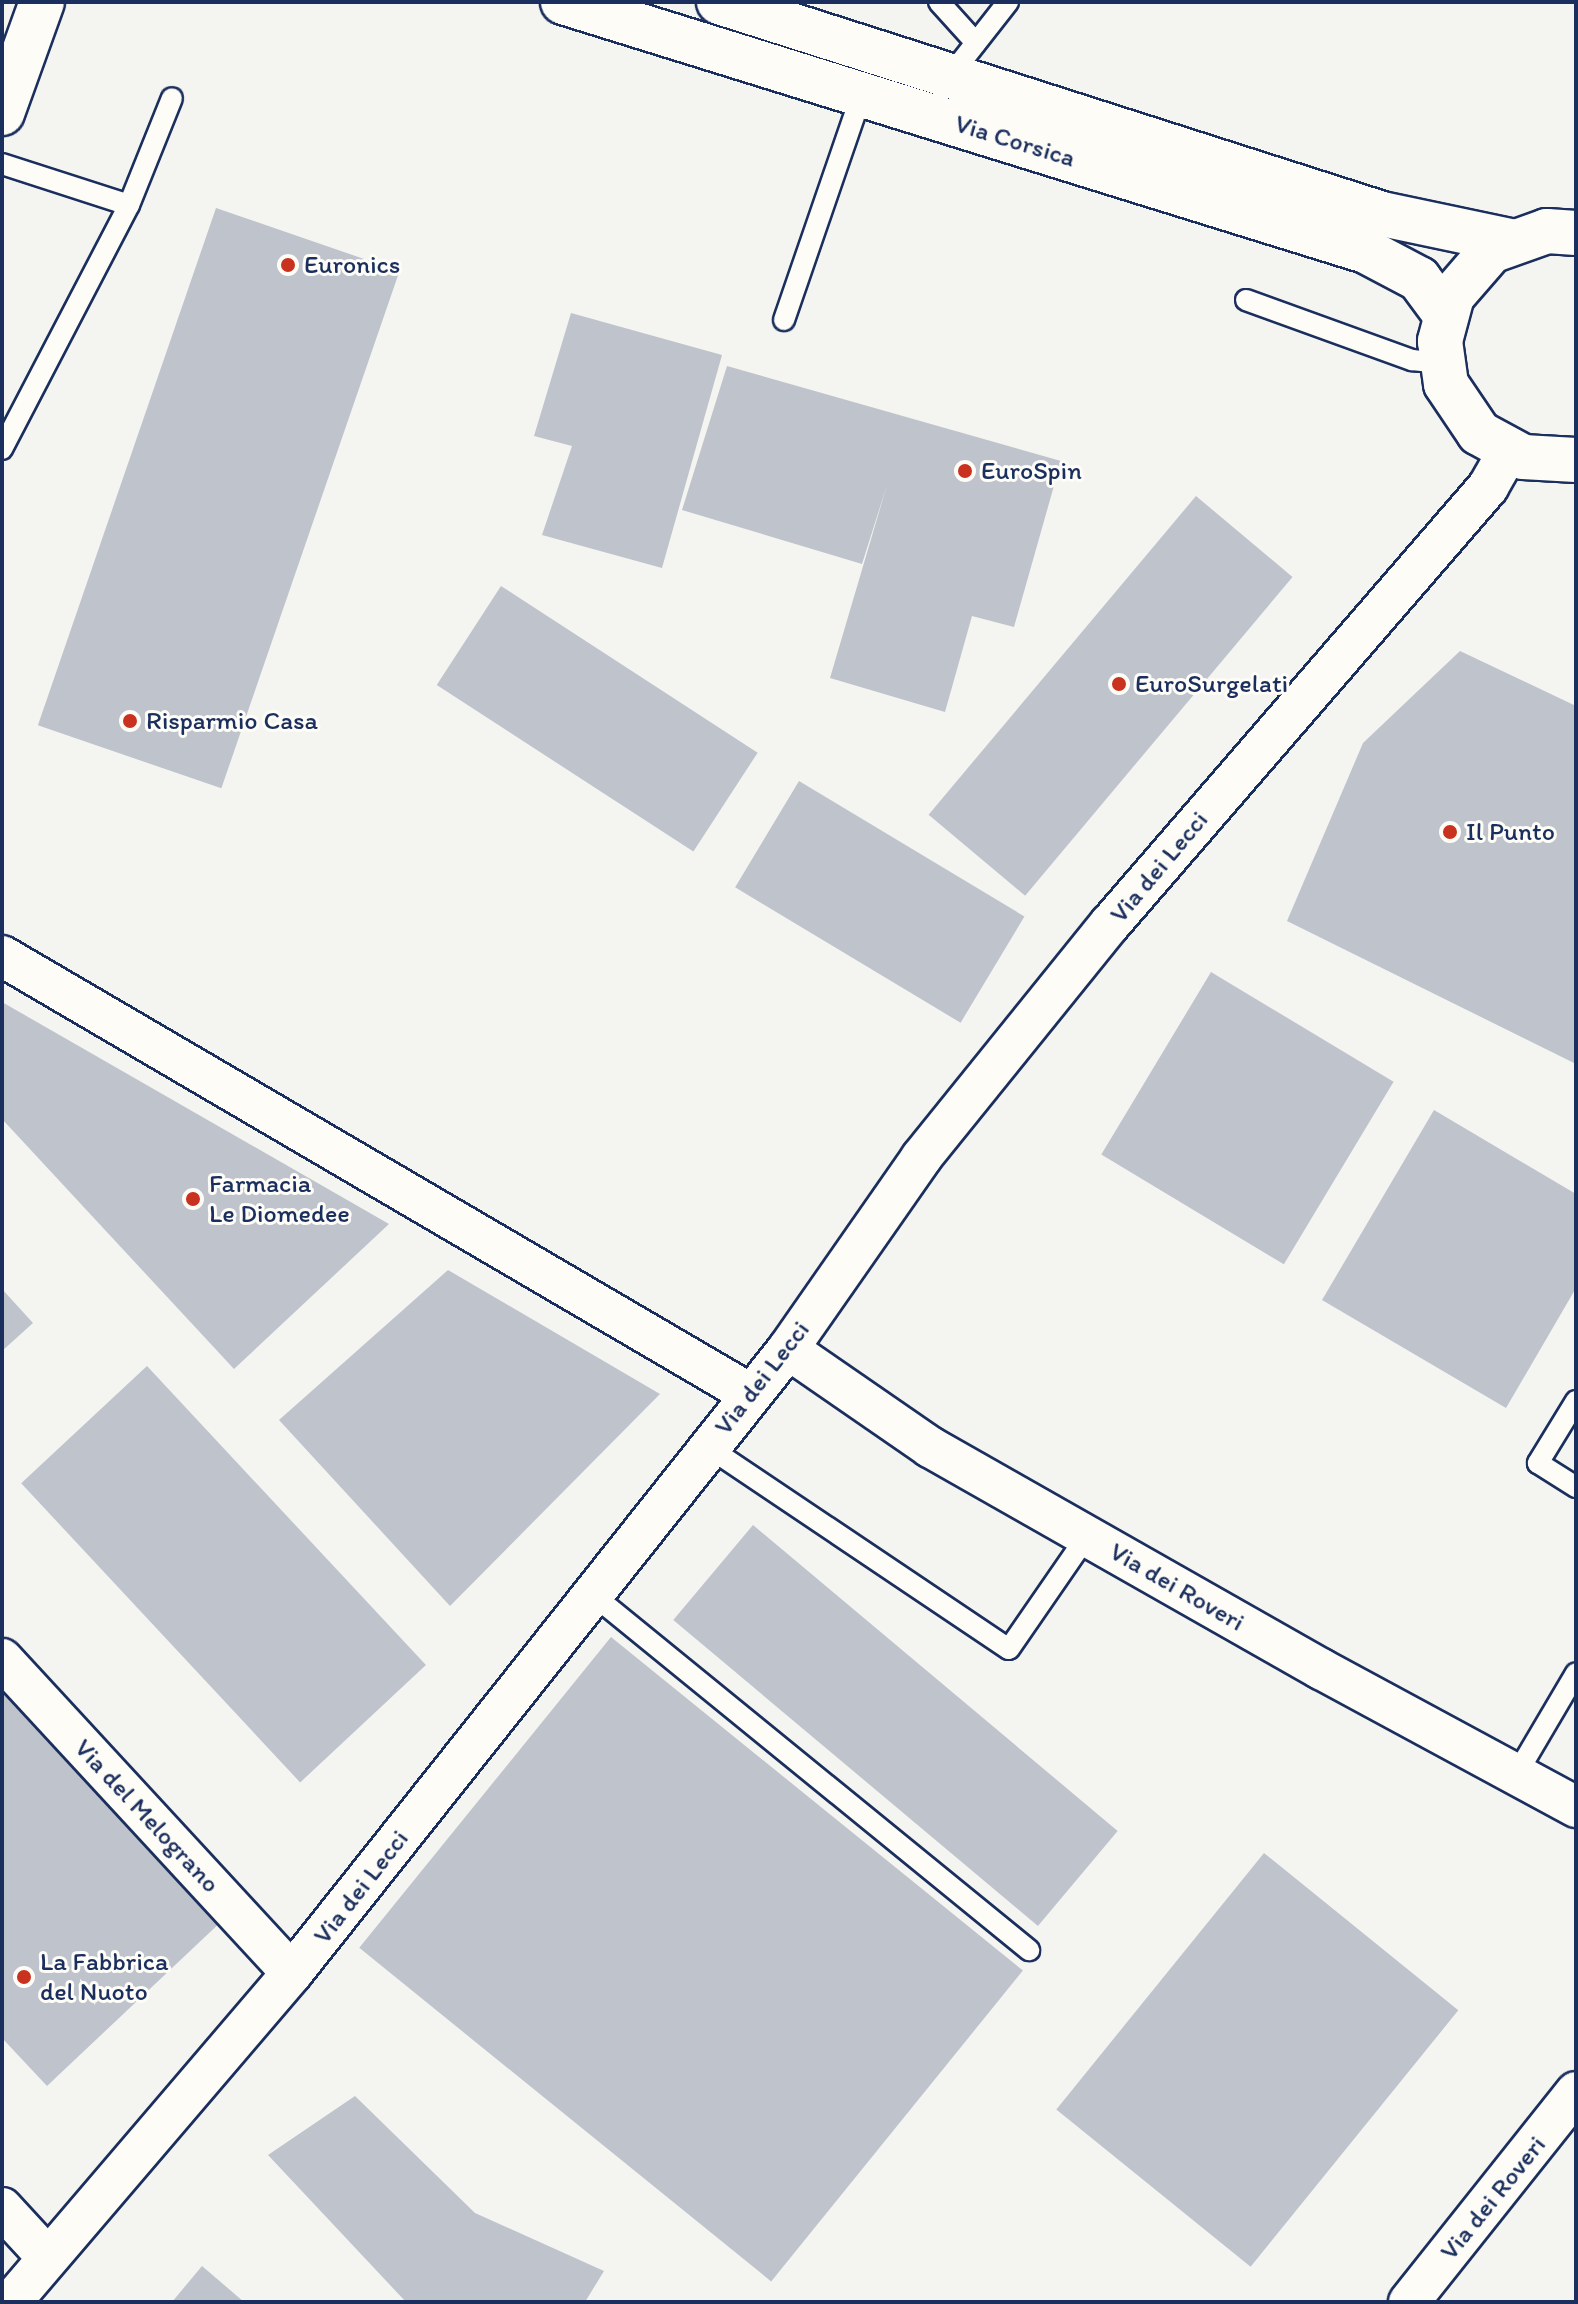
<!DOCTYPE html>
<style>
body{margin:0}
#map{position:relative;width:1578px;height:2304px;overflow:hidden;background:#f4f4f1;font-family:Itim,sans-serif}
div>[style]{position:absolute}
.building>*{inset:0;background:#bfc3cc;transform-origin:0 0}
.roads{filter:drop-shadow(2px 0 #1b2f5e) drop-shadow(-2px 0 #1b2f5e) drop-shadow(0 2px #1b2f5e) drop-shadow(0 -2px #1b2f5e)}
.lane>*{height:20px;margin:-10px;padding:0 10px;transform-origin:10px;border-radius:10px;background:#fdfcf7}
.street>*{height:40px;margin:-20px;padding:0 20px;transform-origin:20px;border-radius:20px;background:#fdfcf7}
.secondary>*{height:44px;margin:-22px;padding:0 22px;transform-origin:22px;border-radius:22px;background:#fdfcf7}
.dots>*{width:22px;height:22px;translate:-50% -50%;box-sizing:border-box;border:4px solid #fdfcf7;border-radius:50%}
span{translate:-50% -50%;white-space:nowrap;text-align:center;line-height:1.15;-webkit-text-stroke:6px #fdfcf7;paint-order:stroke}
.street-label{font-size:26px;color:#1b2f5e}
.poi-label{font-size:26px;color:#1b2f5e}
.left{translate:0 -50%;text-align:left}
.frame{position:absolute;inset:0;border:4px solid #1b2f5e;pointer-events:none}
</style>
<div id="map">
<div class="building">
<i style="left:216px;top:208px;width:194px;height:547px;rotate:19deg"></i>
<i style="clip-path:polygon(571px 313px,722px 355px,662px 568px,542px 535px,572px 446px,534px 436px)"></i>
<i style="clip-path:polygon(727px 366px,1061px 461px,1014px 627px,972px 616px,945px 712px,830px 678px,887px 485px,862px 564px,682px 510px)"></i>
<i style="left:1196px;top:496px;width:126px;height:416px;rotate:40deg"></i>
<i style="left:501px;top:586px;width:306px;height:118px;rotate:33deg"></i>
<i style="clip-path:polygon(1460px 651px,1576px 706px,1576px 1064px,1287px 921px,1363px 743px)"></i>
<i style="left:799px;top:781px;width:263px;height:124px;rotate:31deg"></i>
<i style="left:1211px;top:972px;width:213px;height:213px;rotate:31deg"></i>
<i style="clip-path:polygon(2px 1002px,389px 1224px,234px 1369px,2px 1119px)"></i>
<i style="clip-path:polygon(1434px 1110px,1576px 1194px,1576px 1288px,1506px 1408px,1322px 1300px)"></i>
<i style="clip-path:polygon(448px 1270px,660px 1394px,450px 1606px,279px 1420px)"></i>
<i style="clip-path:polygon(2px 1289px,33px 1323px,2px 1351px)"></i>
<i style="left:147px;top:1366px;width:409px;height:172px;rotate:47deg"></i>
<i style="left:753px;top:1525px;width:476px;height:124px;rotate:40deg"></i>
<i style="left:611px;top:1637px;width:530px;height:400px;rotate:39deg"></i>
<i style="clip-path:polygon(2px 1684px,225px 1918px,47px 2086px,2px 2038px)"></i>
<i style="left:1264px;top:1853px;width:250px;height:330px;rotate:39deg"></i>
<i style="clip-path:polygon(355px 2096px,475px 2213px,604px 2271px,585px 2302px,406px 2302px,268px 2155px)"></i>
<i style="clip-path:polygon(202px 2266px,244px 2302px,172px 2302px)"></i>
</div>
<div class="roads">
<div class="lane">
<i style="left:939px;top:2px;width:55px;rotate:47.9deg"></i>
<i style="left:950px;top:76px;width:94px;rotate:-51.9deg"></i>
<i style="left:2px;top:164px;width:133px;rotate:17.9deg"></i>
<i style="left:129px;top:205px;width:275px;rotate:117.5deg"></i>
<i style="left:129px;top:205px;width:115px;rotate:-68.1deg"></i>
<i style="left:1246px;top:300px;width:177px;rotate:19.9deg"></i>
<i style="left:1412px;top:360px;width:29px;rotate:6deg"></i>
<i style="left:784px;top:320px;width:239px;rotate:-71deg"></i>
<i style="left:1576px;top:1401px;width:73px;rotate:121.5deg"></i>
<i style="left:1538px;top:1463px;width:45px;rotate:32.3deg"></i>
<i style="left:708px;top:1447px;width:362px;rotate:33.9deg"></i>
<i style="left:1009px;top:1649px;width:137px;rotate:-55.4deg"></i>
<i style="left:592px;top:1594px;width:564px;rotate:39.17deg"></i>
<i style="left:1516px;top:1775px;width:118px;rotate:-59.5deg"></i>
</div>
<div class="street">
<i style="left:2px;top:956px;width:867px;rotate:30.35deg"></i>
<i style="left:788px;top:1349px;width:173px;rotate:34.6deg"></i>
<i style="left:930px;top:1447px;width:450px;rotate:29.6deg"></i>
<i style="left:1321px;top:1669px;width:290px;rotate:28.4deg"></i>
<i style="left:2px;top:1659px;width:427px;rotate:47.3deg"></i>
<i style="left:2px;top:2208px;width:67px;rotate:47.4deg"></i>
<i style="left:11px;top:2302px;width:433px;rotate:-49.5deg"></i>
<i style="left:292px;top:1973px;width:797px;rotate:-51.52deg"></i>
<i style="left:788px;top:1349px;width:233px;rotate:-55.1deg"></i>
<i style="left:921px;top:1158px;width:301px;rotate:-51.1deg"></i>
<i style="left:1110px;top:924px;width:578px;rotate:-49.14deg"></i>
<i style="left:1488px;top:487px;width:40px;rotate:-60.3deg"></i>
<i style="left:1409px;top:2302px;width:268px;rotate:-51.5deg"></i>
</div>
<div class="secondary">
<i style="left:563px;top:2px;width:841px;rotate:17.23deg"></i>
<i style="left:1366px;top:251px;width:60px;rotate:27.8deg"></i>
<i style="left:1419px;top:279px;width:44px;rotate:53.4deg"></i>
<i style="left:719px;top:2px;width:696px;rotate:17.73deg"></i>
<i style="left:1382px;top:214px;width:131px;rotate:11.9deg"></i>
<i style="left:2px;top:113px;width:118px;rotate:-70.2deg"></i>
<i style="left:1576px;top:233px;width:29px;rotate:-176deg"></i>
<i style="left:1547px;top:231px;width:59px;rotate:160.3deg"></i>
<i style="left:1491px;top:251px;width:60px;rotate:130.9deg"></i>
<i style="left:1452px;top:296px;width:47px;rotate:104.9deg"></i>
<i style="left:1440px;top:341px;width:43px;rotate:82.1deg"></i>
<i style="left:1446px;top:384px;width:59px;rotate:56deg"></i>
<i style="left:1479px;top:433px;width:50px;rotate:28.6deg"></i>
<i style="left:1523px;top:457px;width:53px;rotate:3.2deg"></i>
</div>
</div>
<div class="dots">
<i style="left:288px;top:265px;background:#c8321e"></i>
<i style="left:965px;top:471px;background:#c8321e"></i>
<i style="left:1119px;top:684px;background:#c8321e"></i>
<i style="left:130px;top:721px;background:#c8321e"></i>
<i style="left:1450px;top:832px;background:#c8321e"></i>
<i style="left:193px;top:1199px;background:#c8321e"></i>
<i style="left:24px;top:1977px;background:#c8321e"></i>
</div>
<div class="street-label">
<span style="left:1015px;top:141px;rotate:17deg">Via Corsica</span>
<span style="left:1159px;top:867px;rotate:-50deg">Via dei Lecci</span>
<span style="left:762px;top:1378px;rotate:-52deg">Via dei Lecci</span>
<span style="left:1177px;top:1587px;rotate:30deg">Via dei Roveri</span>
<span style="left:147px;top:1816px;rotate:47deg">Via del Melograno</span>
<span style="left:361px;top:1887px;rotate:-52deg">Via dei Lecci</span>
<span style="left:1493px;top:2198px;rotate:-51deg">Via dei Roveri</span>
</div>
<div class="poi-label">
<span class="left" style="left:304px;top:265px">Euronics</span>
<span class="left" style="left:981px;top:471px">EuroSpin</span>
<span class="left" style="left:1135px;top:684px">EuroSurgelati</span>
<span class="left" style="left:146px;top:721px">Risparmio Casa</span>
<span class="left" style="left:1466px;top:832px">Il Punto</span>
<span class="left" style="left:209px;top:1199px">Farmacia<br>Le Diomedee</span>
<span class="left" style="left:40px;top:1977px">La Fabbrica<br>del Nuoto</span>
</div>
<div class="frame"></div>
</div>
